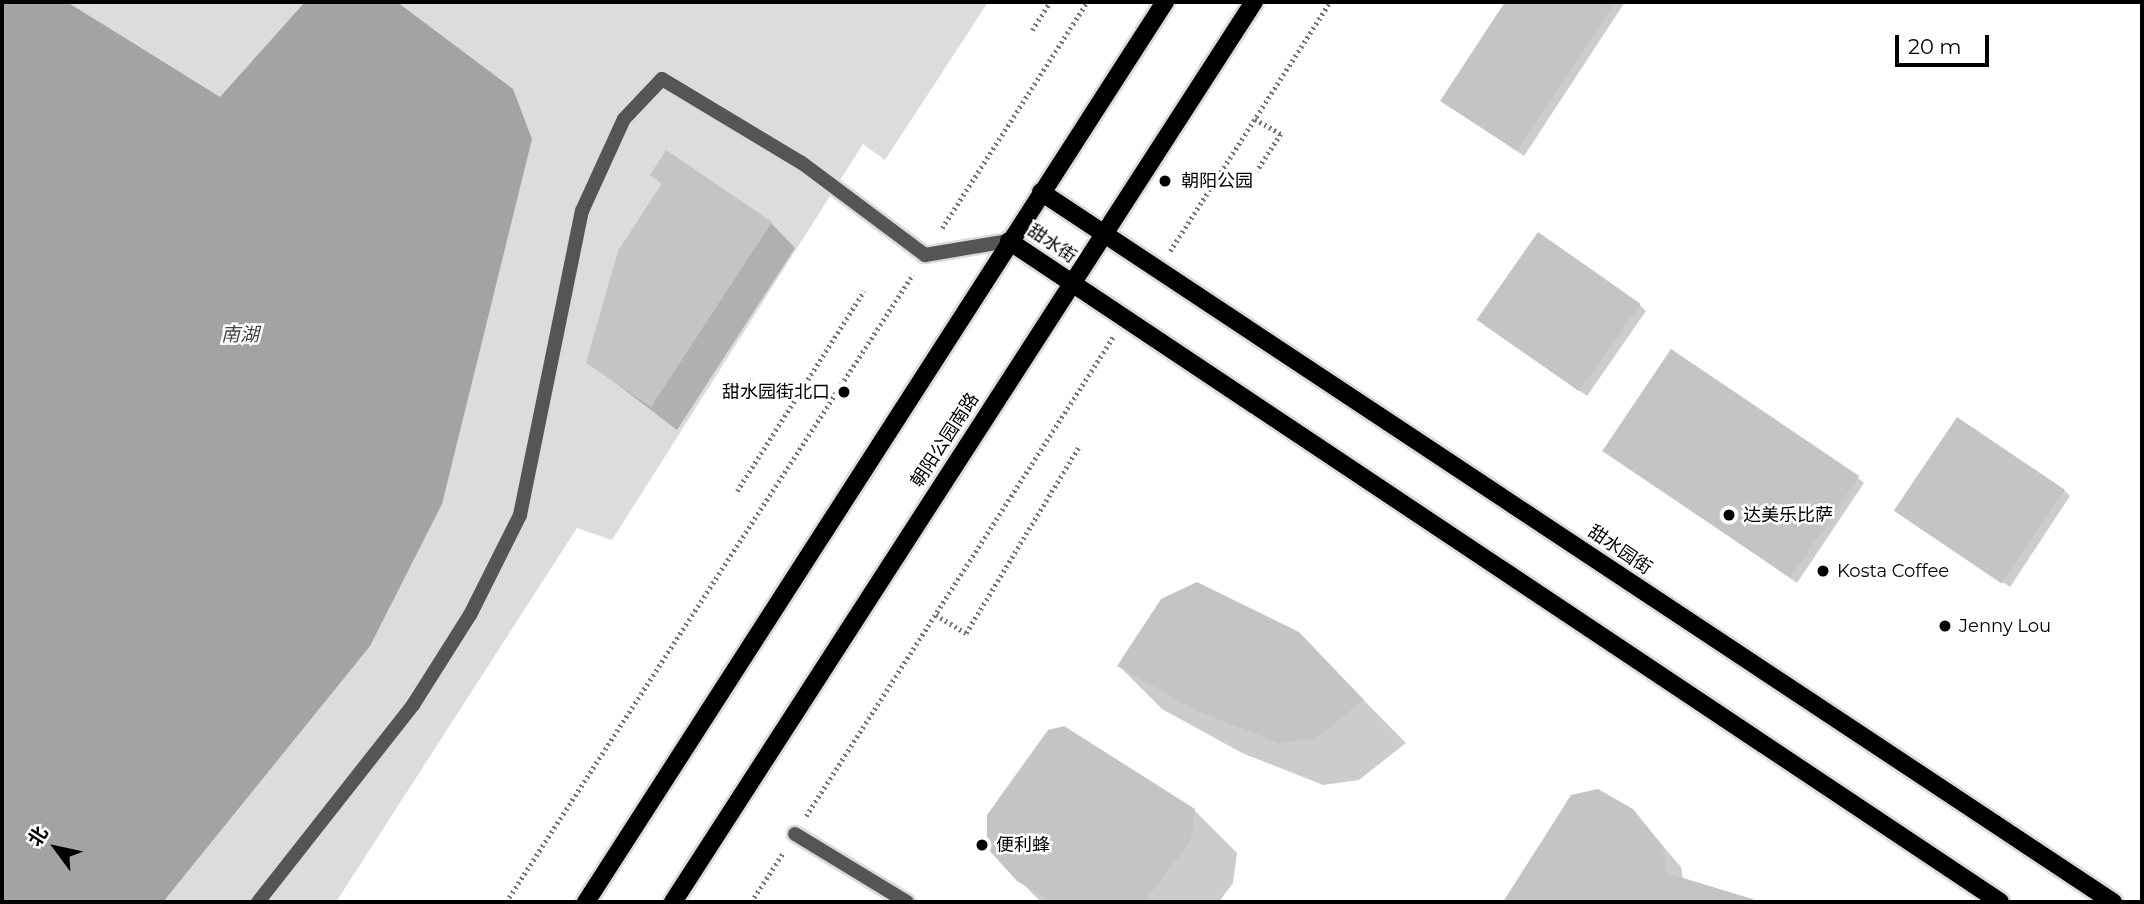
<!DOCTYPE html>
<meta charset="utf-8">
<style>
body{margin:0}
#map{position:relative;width:2144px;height:904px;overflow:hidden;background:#fff;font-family:Montserrat,"Noto Sans SC",sans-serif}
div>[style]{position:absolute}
.green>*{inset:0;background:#dcdcdc}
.water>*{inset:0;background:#a3a3a3}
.shadow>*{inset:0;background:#0003}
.building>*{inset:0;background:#c4c4c4;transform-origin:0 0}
.path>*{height:4.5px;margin-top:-2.25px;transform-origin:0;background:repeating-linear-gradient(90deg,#777 0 2px,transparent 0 5.5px)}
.roads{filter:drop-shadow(2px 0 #dbdbdb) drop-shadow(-2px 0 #dbdbdb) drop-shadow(0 2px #dbdbdb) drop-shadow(0 -2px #dbdbdb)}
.lane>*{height:14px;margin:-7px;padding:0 7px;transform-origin:7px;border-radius:7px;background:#555}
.primary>*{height:18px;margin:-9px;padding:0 9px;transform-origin:9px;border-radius:9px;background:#000}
.dots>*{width:19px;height:19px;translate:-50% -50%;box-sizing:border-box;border:4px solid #fff;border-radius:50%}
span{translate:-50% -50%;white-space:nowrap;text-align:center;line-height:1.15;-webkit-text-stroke:5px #fff;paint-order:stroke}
.poi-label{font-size:18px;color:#000}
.left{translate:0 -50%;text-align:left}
.right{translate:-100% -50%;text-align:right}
.street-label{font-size:18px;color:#000}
.water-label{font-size:19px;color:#444;font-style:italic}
.frame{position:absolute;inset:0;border:4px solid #000;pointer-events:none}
.north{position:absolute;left:21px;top:813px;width:70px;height:70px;-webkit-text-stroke:5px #fff;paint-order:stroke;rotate:303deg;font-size:19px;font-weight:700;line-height:28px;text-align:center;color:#000}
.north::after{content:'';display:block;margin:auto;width:24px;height:32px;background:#000;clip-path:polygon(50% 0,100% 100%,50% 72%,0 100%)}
.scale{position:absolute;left:1895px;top:35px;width:94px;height:32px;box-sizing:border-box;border:4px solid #000;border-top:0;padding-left:9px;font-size:21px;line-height:24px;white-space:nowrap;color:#000;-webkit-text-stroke:5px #fff;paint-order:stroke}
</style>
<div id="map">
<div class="green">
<i style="clip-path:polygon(2px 2px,988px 2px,885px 160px,863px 144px,612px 540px,577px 528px,336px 902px,2px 902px)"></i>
</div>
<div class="water">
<i style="clip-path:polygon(2px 2px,67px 2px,220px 97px,305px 2px,397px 2px,513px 89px,532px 139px,442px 504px,370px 646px,163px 902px,2px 902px)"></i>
</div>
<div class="shadow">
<i style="clip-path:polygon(1507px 2px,1625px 2px,1524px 156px,1442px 101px)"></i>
<i style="clip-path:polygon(652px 175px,771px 223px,795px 248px,677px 430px,588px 362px,663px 185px)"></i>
<i style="clip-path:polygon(1639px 304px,1646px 311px,1587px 396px,1486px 326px)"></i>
<i style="clip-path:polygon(1604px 450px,1857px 477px,1864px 483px,1797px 583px)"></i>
<i style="clip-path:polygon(2064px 490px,2070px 496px,2010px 587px,1898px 511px)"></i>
<i style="clip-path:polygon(1119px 666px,1342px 678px,1406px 743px,1359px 780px,1323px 785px,1242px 753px,1162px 709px)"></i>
<i style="clip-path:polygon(1572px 796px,1632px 810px,1681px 867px,1683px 880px,1759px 902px,1505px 902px)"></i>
<i style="clip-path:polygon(1194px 810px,1237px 853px,1233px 883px,1219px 902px,1041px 902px,1018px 879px)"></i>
</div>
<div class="building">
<i style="clip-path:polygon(1505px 2px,1615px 2px,1517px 151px,1440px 101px)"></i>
<i style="clip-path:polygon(666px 150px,772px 222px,651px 407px,586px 363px,618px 251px,662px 183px,650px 175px)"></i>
<i style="left:1538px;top:232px;width:125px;height:107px;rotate:35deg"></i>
<i style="left:1671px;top:349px;width:227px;height:123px;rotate:34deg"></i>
<i style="left:1957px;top:417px;width:130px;height:113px;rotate:34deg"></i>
<i style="clip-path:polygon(1197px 582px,1299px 632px,1364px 700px,1316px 738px,1279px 743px,1197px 711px,1117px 666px,1161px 599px)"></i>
<i style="clip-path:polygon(1064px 726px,1195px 809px,1191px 840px,1144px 902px,1054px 902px,1017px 881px,987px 848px,987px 815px,1048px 730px)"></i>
<i style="clip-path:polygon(1598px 789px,1633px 809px,1662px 845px,1667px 873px,1762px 902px,1503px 902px,1571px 795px)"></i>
</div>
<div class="path">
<i style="left:1032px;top:30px;width:33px;rotate:-57deg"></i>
<i style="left:1255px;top:119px;width:30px;rotate:30deg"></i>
<i style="left:1281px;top:134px;width:44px;rotate:123deg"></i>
<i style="left:942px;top:228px;width:269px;rotate:-57.3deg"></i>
<i style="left:1170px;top:251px;width:296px;rotate:-57.3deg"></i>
<i style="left:737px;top:491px;width:237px;rotate:-57.6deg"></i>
<i style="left:936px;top:615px;width:35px;rotate:31deg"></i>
<i style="left:966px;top:633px;width:220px;rotate:-58.8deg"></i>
<i style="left:806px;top:816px;width:569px;rotate:-57.34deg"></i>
<i style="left:506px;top:902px;width:748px;rotate:-57.05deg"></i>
<i style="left:751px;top:902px;width:59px;rotate:-56.9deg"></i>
</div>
<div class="roads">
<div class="lane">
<i style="left:795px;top:834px;width:131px;rotate:31.3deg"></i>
<i style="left:258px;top:902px;width:251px;rotate:-51.8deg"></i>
<i style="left:413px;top:705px;width:107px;rotate:-57.7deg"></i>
<i style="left:470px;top:615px;width:112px;rotate:-63.4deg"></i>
<i style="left:520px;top:515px;width:310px;rotate:-78.5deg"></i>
<i style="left:582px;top:211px;width:101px;rotate:-65.5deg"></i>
<i style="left:624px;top:119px;width:55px;rotate:-46.5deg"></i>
<i style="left:662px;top:79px;width:163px;rotate:31deg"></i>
<i style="left:802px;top:163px;width:154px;rotate:36.8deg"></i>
<i style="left:925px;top:255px;width:85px;rotate:-9.5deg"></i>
</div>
<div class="primary">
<i style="left:1041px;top:192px;width:1286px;rotate:33.52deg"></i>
<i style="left:1009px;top:241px;width:1191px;rotate:33.7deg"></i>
<i style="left:586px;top:902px;width:1070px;rotate:-57.25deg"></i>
<i style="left:673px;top:902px;width:1071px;rotate:-57.16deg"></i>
</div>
</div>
<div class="dots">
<i style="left:1165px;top:181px;background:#000"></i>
<i style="left:844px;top:392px;background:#000"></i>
<i style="left:1729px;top:515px;background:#000"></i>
<i style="left:1823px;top:571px;background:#000"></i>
<i style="left:1945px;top:626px;background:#000"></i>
<i style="left:982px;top:845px;background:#000"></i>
</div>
<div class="poi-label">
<span class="left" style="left:1181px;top:181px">朝阳公园</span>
<span class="right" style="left:830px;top:392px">甜水园街北口</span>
<span class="left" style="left:1743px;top:515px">达美乐比萨</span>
<span class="left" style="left:1837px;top:571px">Kosta Coffee</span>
<span class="left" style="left:1959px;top:626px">Jenny Lou</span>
<span class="left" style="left:996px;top:845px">便利蜂</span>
</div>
<div class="street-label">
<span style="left:1052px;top:244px;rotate:34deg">甜水街</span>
<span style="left:945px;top:440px;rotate:-57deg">朝阳公园南路</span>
<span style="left:1620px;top:550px;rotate:34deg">甜水园街</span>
</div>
<div class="water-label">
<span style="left:240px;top:335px">南湖</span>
</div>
<div class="frame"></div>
<div class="north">北</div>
<div class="scale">20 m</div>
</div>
